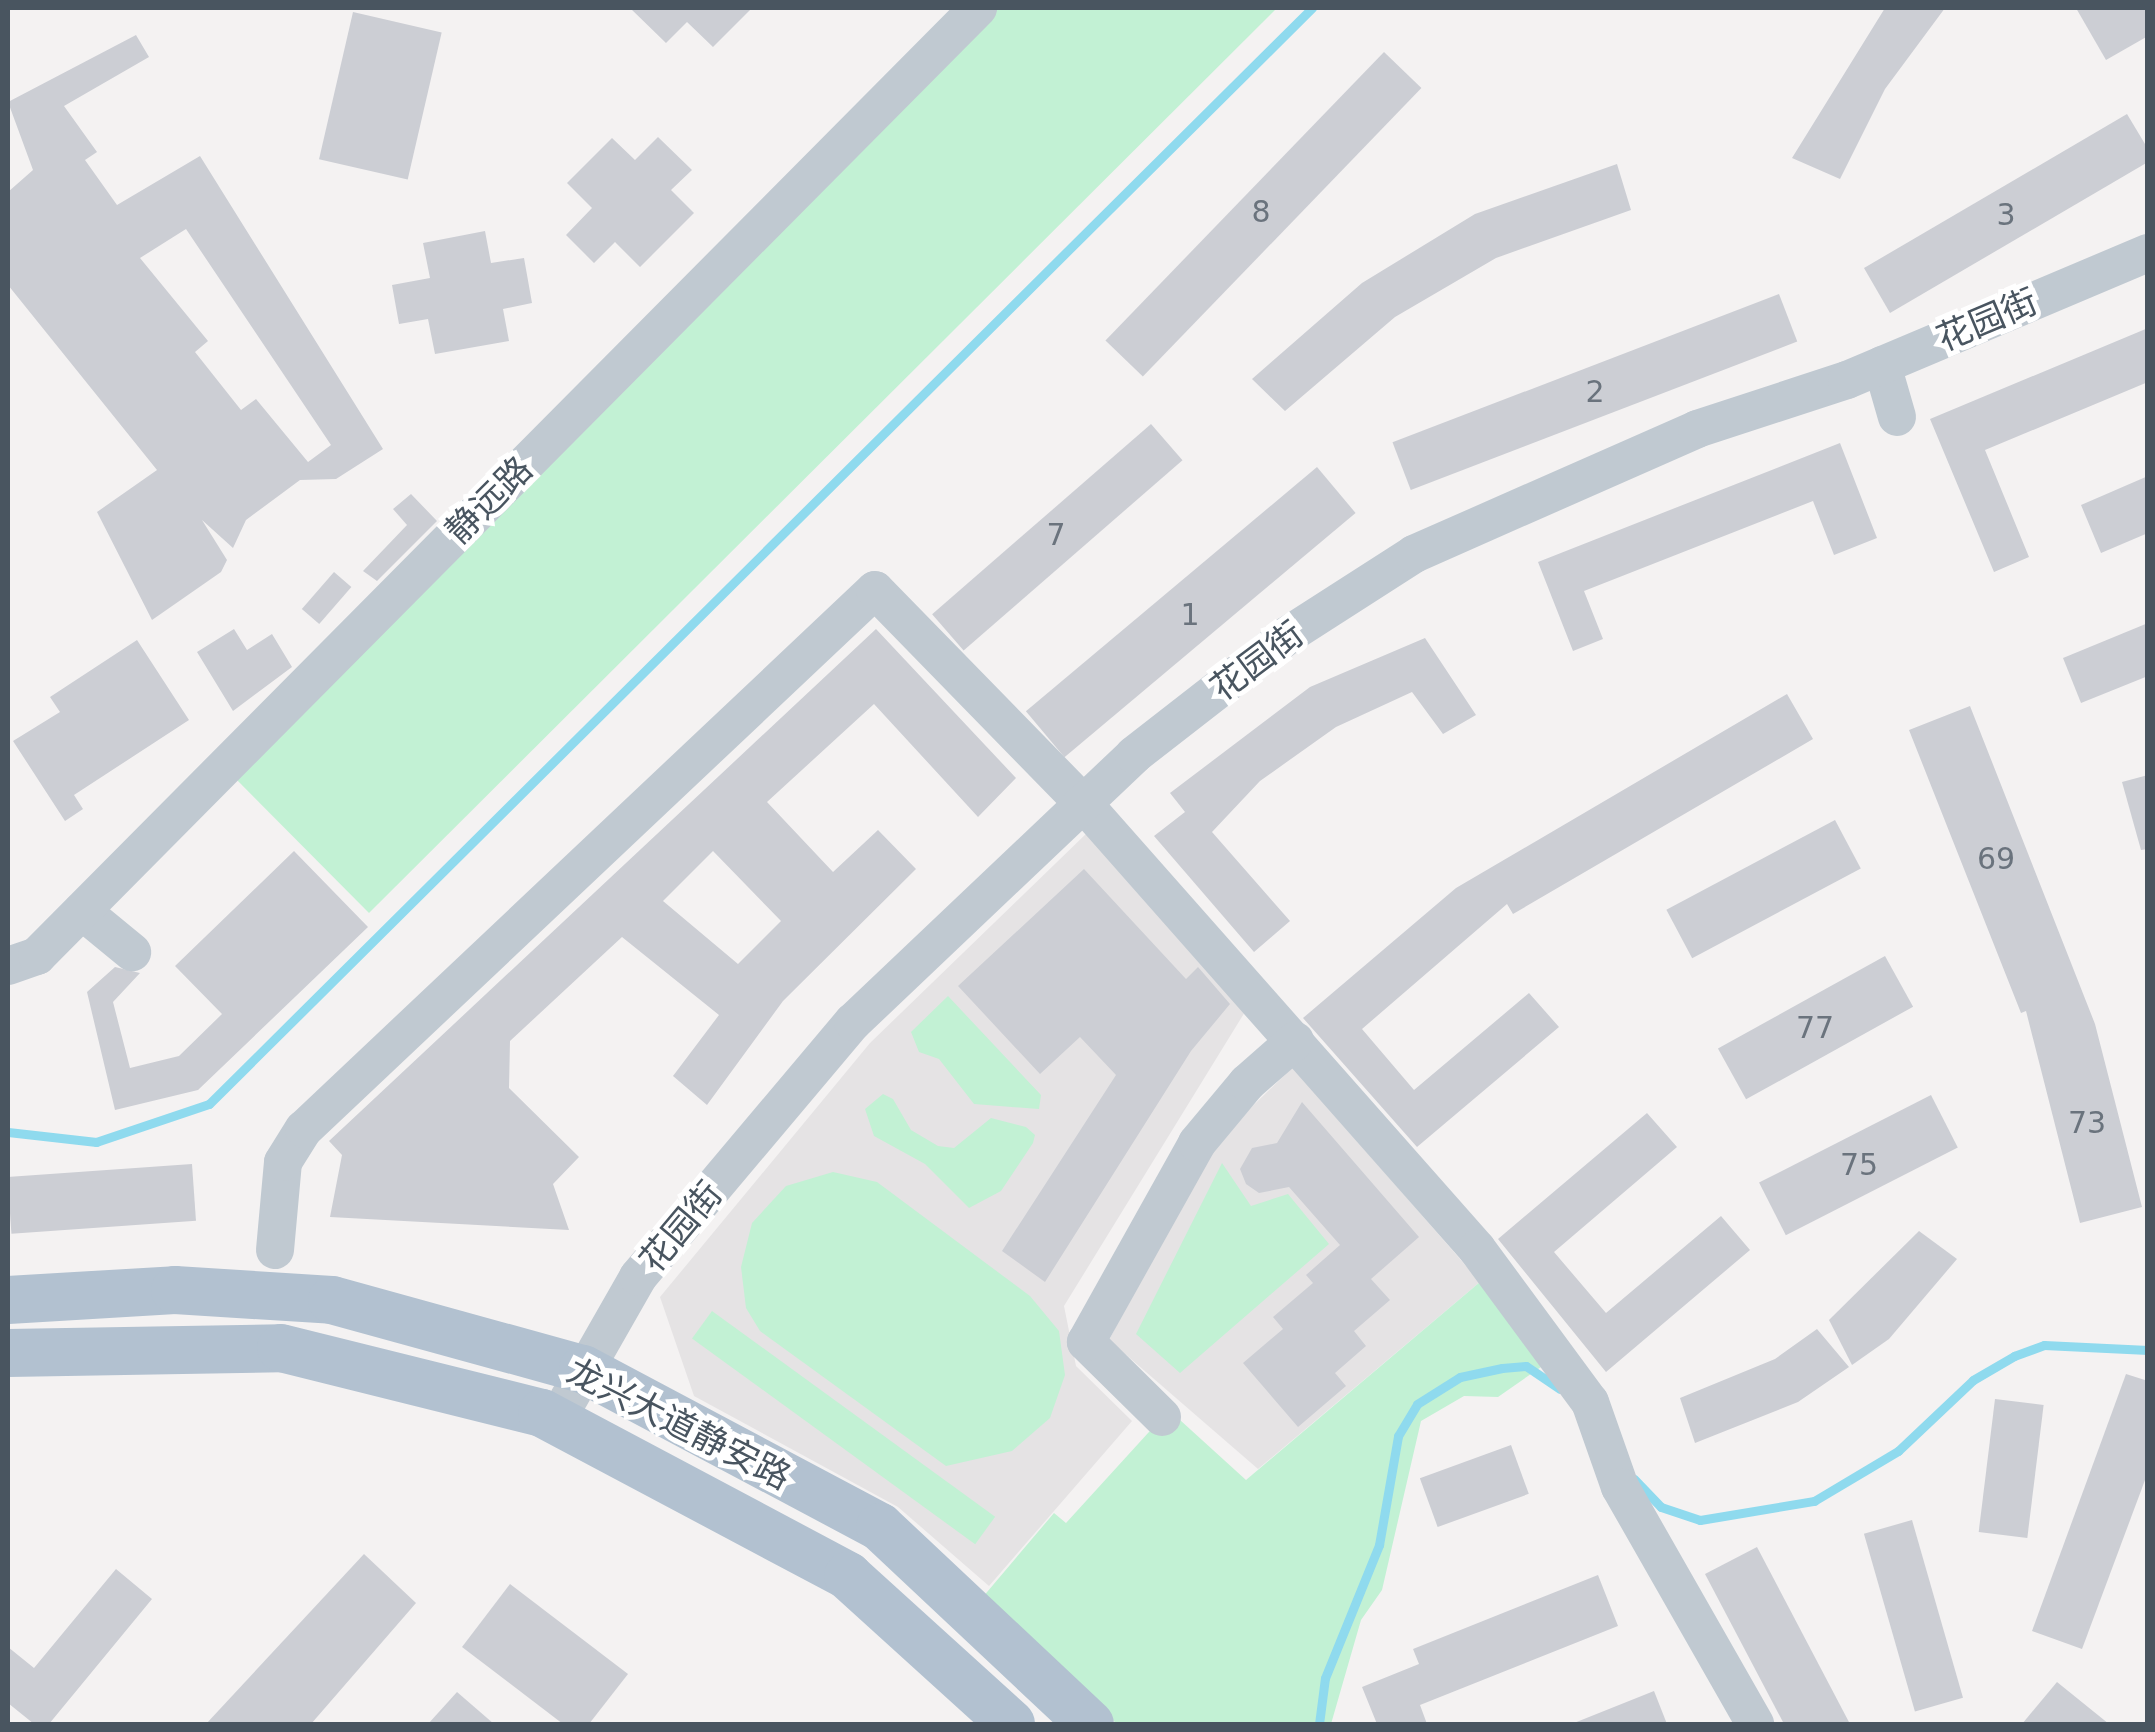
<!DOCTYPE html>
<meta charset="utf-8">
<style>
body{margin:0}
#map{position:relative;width:2155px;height:1732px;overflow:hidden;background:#f4f2f2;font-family:"DejaVu Sans","Noto Sans SC",sans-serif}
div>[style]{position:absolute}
.education>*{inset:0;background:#e5e3e4}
.green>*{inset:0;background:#c2f1d4;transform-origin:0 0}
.stream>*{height:9px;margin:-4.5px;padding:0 4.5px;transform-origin:4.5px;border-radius:4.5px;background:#8fdaee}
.building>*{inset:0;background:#ccced4;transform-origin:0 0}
.minor>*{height:38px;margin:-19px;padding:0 19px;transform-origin:19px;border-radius:19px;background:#c0c9d1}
.major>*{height:48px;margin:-24px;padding:0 24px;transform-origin:24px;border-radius:24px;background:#b2c1d0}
span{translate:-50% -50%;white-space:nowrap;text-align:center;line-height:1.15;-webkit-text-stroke:10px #fff;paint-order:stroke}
.number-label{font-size:30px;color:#6a737d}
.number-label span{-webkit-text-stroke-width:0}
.street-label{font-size:35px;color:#495560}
.frame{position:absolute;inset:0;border:10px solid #495560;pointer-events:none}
</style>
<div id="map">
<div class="education">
<i style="clip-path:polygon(1089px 831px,1248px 1007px,1064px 1306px,1076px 1366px,1132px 1421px,989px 1586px,898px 1507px,694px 1396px,660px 1297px,870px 1043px)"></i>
<i style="clip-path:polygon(1293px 1067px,1480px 1282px,1258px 1469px,1109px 1340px,1207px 1150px)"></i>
</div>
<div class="green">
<i style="clip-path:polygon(997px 8px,1277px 8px,369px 913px,235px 778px)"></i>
<i style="clip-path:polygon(948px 996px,1041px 1095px,1039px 1109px,974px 1104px,939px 1059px,919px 1052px,911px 1032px)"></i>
<i style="clip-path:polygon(883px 1094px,893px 1099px,911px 1130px,938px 1146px,954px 1148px,991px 1118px,1026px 1127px,1035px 1135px,1033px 1143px,1001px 1191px,969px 1208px,925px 1164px,874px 1136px,865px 1109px)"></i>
<i style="clip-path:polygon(1222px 1163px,1251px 1206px,1288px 1194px,1329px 1244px,1180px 1373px,1136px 1334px)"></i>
<i style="clip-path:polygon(833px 1172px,877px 1182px,1030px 1296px,1059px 1331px,1065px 1375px,1050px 1418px,1012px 1451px,946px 1466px,760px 1331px,746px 1308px,741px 1267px,752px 1223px,786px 1186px)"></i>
<i style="clip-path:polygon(1480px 1282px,1541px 1367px,1498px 1397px,1464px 1396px,1421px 1421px,1382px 1590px,1361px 1620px,1331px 1724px,1117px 1724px,982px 1598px,1054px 1513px,1066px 1523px,1169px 1410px,1246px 1480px)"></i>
<i style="left:712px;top:1311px;width:350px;height:34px;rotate:36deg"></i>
</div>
<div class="stream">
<i style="left:8px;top:1132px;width:89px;rotate:6.5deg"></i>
<i style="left:96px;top:1142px;width:119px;rotate:-18.6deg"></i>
<i style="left:209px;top:1104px;width:1555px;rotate:-44.82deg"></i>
<i style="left:1634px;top:1479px;width:39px;rotate:46deg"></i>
<i style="left:1661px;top:1507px;width:41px;rotate:18.4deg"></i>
<i style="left:1700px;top:1520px;width:116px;rotate:-9.5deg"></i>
<i style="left:1814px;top:1501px;width:98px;rotate:-30.8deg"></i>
<i style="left:1898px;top:1451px;width:103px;rotate:-43.4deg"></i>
<i style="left:1973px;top:1380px;width:48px;rotate:-30.3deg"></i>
<i style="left:2014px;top:1356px;width:32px;rotate:-20deg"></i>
<i style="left:2044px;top:1345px;width:104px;rotate:2.8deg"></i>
<i style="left:1319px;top:1724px;width:46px;rotate:-82.6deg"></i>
<i style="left:1325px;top:1678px;width:144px;rotate:-67.9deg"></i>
<i style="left:1379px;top:1545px;width:111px;rotate:-80.1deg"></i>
<i style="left:1398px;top:1436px;width:37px;rotate:-59deg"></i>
<i style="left:1417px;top:1404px;width:51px;rotate:-32.1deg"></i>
<i style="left:1460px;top:1377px;width:43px;rotate:-12.1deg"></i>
<i style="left:1502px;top:1368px;width:24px;rotate:-5deg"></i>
<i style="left:1526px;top:1366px;width:41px;rotate:34.1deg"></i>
</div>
<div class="building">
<i style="clip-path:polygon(630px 8px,752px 8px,713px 47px,687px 22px,666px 43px)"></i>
<i style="clip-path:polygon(1885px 8px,1945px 8px,1885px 89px,1840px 179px,1792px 158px)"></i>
<i style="clip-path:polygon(2076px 8px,2148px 8px,2148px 36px,2106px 60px)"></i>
<i style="left:353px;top:12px;width:91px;height:151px;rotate:13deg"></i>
<i style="clip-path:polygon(evenodd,136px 35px,149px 57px,64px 106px,97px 152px,85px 160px,117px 205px,200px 156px,383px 449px,336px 479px,300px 480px,246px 520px,233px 548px,202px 520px,227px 560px,221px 572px,152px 620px,97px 512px,157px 470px,8px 285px,8px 192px,33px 170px,8px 102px,136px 35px,186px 229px,331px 445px,308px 462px,256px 399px,241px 410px,195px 352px,208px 341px,140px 258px,186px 229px)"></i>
<i style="left:1384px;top:52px;width:52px;height:401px;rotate:44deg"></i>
<i style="clip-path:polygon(2127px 114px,2148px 149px,2148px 162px,1890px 313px,1864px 268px)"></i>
<i style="clip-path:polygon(658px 137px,692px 170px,671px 190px,694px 213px,640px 267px,615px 242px,594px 263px,566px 235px,592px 208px,567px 183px,612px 138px,635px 160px)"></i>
<i style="clip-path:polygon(1617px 164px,1631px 210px,1496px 258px,1395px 317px,1285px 411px,1252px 379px,1362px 283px,1475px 214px)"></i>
<i style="clip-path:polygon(485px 231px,491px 263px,524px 258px,532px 303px,503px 309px,509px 341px,435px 354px,428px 319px,399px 324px,392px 285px,430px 278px,423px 243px)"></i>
<i style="left:1779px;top:294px;width:51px;height:414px;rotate:69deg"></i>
<i style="clip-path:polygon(2148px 328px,2148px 382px,1985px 450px,2029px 557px,1994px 572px,1930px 419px)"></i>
<i style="left:1151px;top:424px;width:48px;height:290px;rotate:49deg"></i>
<i style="clip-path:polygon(1840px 443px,1877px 538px,1834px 555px,1813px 501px,1584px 591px,1603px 639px,1573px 651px,1538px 562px)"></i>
<i style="left:1317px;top:467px;width:60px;height:380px;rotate:50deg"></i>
<i style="clip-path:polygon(2148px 476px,2148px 533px,2101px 553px,2081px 505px)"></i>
<i style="clip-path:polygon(411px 494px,437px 521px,377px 581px,363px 571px,407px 525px,393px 509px)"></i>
<i style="left:334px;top:572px;width:23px;height:49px;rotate:41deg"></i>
<i style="clip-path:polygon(2148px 623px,2148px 676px,2081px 703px,2063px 658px)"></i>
<i style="clip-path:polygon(234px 629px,247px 650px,272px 634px,292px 667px,233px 711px,197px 652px)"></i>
<i style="clip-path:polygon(evenodd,876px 629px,1016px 778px,978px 817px,874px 704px,767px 802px,833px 872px,878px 830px,916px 869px,783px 1001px,707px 1105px,673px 1076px,719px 1015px,622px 937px,510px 1041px,509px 1088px,579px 1157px,553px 1184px,569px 1230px,330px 1217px,342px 1155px,329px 1141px,876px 629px,713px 851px,781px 921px,738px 964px,663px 901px,713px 851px)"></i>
<i style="clip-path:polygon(1425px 638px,1476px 715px,1443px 734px,1412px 692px,1336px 727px,1260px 781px,1212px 832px,1290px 921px,1254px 952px,1154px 836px,1185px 812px,1170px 793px,1310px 687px)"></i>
<i style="clip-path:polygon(137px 640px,189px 720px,74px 795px,83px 809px,65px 821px,13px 741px,60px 712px,50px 697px)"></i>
<i style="clip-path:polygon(1787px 694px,1813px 739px,1513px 914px,1507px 904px,1362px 1029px,1414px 1090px,1529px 993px,1559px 1027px,1417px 1147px,1303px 1018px,1456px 888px)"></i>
<i style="clip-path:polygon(1970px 706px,2095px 1024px,2142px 1207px,2080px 1223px,2026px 1011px,2021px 1013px,1909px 730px)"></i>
<i style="clip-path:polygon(2148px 775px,2148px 849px,2141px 850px,2122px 782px)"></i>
<i style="left:1835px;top:820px;width:55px;height:191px;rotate:62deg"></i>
<i style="clip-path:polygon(294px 851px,368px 927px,198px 1090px,115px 1110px,87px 992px,115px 967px,140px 973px,113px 1002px,130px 1068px,179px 1056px,222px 1014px,175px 966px)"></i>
<i style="clip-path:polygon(1084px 869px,1186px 979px,1198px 967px,1230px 1004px,1191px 1051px,1045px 1282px,1002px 1251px,1116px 1075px,1080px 1037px,1040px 1074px,958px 986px)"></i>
<i style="left:1885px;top:956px;width:58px;height:191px;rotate:61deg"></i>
<i style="left:1931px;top:1095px;width:59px;height:193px;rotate:63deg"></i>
<i style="clip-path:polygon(1302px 1102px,1419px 1237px,1371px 1279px,1390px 1300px,1354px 1331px,1366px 1346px,1335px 1373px,1346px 1386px,1298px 1427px,1243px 1363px,1283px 1329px,1273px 1317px,1313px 1283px,1306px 1275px,1340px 1245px,1289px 1187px,1259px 1193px,1246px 1184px,1240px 1169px,1252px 1148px,1277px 1143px)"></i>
<i style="clip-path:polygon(1647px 1113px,1677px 1147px,1554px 1252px,1606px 1313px,1721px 1216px,1750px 1250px,1606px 1372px,1498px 1239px)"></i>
<i style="left:192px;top:1164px;width:57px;height:185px;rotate:86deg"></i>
<i style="clip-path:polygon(1919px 1231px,1957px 1259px,1889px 1339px,1852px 1365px,1829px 1320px)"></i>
<i style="clip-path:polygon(1817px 1329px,1849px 1367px,1798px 1402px,1695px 1443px,1680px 1398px,1775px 1359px)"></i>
<i style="clip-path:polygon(2126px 1374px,2148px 1381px,2148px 1472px,2082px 1649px,2032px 1631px)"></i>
<i style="left:1995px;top:1399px;width:49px;height:134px;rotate:7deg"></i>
<i style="left:1511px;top:1445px;width:52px;height:97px;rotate:70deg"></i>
<i style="left:1912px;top:1520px;width:185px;height:50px;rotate:74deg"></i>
<i style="clip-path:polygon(1757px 1547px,1850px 1724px,1784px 1724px,1705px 1574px)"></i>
<i style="clip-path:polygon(364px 1554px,416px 1603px,311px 1724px,206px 1724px)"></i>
<i style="clip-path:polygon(116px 1569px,152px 1599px,49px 1724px,34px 1724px,8px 1703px,8px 1647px,34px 1668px)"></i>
<i style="clip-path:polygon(1598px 1575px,1618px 1626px,1420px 1705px,1427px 1724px,1377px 1724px,1362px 1687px,1419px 1664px,1413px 1649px)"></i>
<i style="clip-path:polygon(510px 1584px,628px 1674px,589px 1724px,563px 1724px,462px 1647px)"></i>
<i style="clip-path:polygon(2057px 1682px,2109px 1724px,2022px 1724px)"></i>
<i style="clip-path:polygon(1654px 1691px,1667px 1724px,1574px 1724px,1574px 1723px)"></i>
<i style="clip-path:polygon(457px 1692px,494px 1724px,428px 1724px)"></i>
</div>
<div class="minor">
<i style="left:1882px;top:365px;width:54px;rotate:73.9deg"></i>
<i style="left:82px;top:911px;width:65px;rotate:39.4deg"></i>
<i style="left:8px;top:966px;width:31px;rotate:-19deg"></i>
<i style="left:37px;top:956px;width:1336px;rotate:-45.21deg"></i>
<i style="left:275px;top:1250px;width:88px;rotate:-84.8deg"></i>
<i style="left:283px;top:1162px;width:39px;rotate:-58deg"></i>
<i style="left:304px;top:1129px;width:785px;rotate:-43.35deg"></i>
<i style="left:875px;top:590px;width:298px;rotate:45.7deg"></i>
<i style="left:1083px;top:803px;width:595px;rotate:48.54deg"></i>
<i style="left:1477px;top:1249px;width:190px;rotate:53.6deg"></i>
<i style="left:1590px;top:1402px;width:90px;rotate:70.6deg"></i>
<i style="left:1620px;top:1487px;width:273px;rotate:60.3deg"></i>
<i style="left:1162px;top:1417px;width:107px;rotate:-135.4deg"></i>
<i style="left:1086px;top:1342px;width:228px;rotate:-60.8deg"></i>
<i style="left:1197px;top:1143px;width:78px;rotate:-50.2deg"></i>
<i style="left:1247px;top:1083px;width:64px;rotate:-41.2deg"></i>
<i style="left:556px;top:1421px;width:166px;rotate:-60.3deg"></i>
<i style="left:638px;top:1277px;width:334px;rotate:-49.9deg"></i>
<i style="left:853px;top:1022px;width:388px;rotate:-43.5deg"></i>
<i style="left:1134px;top:755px;width:195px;rotate:-37.9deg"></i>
<i style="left:1288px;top:635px;width:150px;rotate:-32.7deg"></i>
<i style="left:1414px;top:554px;width:309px;rotate:-23.8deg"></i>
<i style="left:1697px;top:429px;width:158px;rotate:-18.1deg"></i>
<i style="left:1847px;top:380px;width:327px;rotate:-22.9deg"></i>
</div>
<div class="major">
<i style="left:8px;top:1300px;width:167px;rotate:-3.4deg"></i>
<i style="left:175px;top:1290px;width:157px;rotate:3.6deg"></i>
<i style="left:332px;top:1300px;width:260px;rotate:15.4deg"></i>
<i style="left:583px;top:1369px;width:336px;rotate:28deg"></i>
<i style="left:880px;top:1527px;width:288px;rotate:43.2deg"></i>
<i style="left:8px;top:1353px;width:273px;rotate:-1deg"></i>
<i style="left:281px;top:1348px;width:269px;rotate:14deg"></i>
<i style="left:542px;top:1413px;width:347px;rotate:28deg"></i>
<i style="left:848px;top:1576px;width:220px;rotate:42.2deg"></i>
</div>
<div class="number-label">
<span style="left:1261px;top:212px">8</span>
<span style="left:2006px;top:215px">3</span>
<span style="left:1595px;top:392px">2</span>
<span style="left:1056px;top:535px">7</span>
<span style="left:1190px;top:615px">1</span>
<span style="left:1996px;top:859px">69</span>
<span style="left:1815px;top:1028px">77</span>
<span style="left:2087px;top:1123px">73</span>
<span style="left:1859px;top:1165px">75</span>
</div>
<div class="street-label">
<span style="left:1987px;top:320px;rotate:-23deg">花园街</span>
<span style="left:489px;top:500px;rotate:-45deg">静远路</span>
<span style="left:1257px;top:661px;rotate:-37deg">花园街</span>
<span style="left:681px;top:1227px;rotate:-50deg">花园街</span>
<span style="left:679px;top:1424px;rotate:27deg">龙兴大道静安路</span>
</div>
<div class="frame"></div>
</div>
